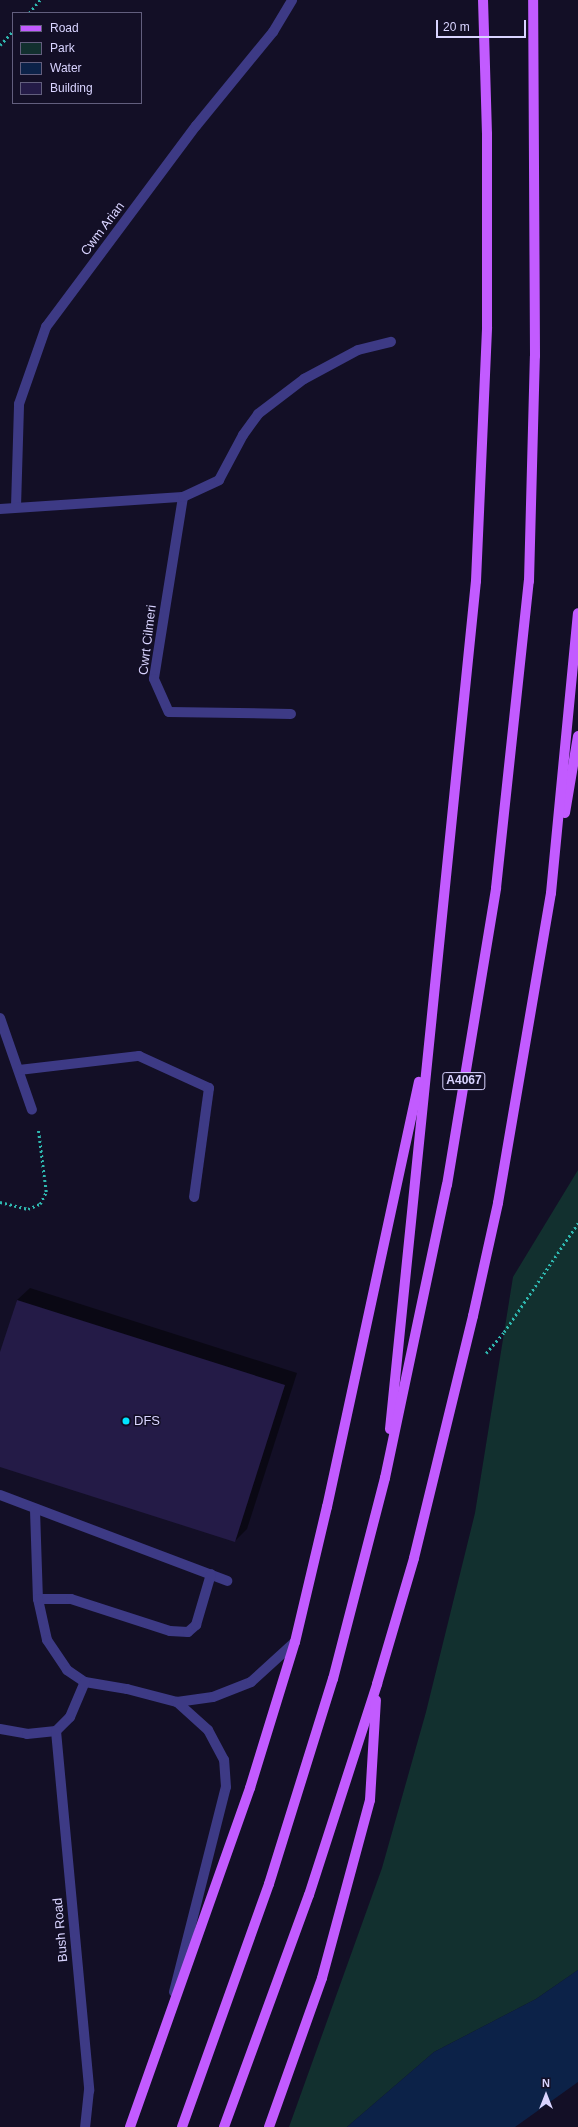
<!DOCTYPE html>
<style>
body{margin:0}
#map{position:relative;width:578px;height:2127px;overflow:hidden;background:#130f26;font-family:Helvetica,sans-serif}
div>[style]{position:absolute}
.green>*{inset:0;background:#12302f}
.water>*{inset:0;background:#0c2248}
.shadow>*{inset:0;background:#0007}
.building>*{inset:0;background:#241b47}
.path>*{height:2.5px;margin-top:-1.25px;transform-origin:0;background:repeating-linear-gradient(90deg,#2fb8b0 0 2px,transparent 0 5px)}
.lane>*{height:10px;margin:-5px;padding:0 5px;transform-origin:5px;border-radius:5px;background:#3d3a85}
.street>*{height:10px;margin:-5px;padding:0 5px;transform-origin:5px;border-radius:5px;background:#3d3a85}
.primary>*{height:10px;margin:-5px;padding:0 5px;transform-origin:5px;border-radius:5px;background:#c25bff}
.dots>*{width:11px;height:11px;translate:-50% -50%;box-sizing:border-box;border:2px solid #130f26;border-radius:50%}
span{translate:-50% -50%;white-space:nowrap;text-align:center;line-height:1.15;-webkit-text-stroke:3px #130f26;paint-order:stroke}
.shield-label span{padding:1px 3px;background:#130f26;border:1px solid;border-radius:3px;-webkit-text-stroke-width:0}
.shield-label{font-size:12px;color:#d9d4ff;font-weight:700}
.street-label{font-size:13px;color:#d9d4ff}
.poi-label{font-size:13px;color:#d9d4ff}
.left{translate:0 -50%;text-align:left}
.legend{position:absolute;left:12px;top:12px;width:130px;height:92px;box-sizing:border-box;background:#130f26;border:1px solid #625e7d;margin:0;padding:5px 7px;list-style:none;font-size:12px;color:#d9d4ff}
.legend li{display:flex;align-items:center;gap:8px;height:20px}
.legend b{width:20px;border:1px solid #625e7d}
.north{position:absolute;left:526px;top:2075px;width:40px;height:40px;-webkit-text-stroke:3px #130f26;paint-order:stroke;rotate:0deg;font-size:11px;font-weight:700;line-height:16px;text-align:center;color:#d9d4ff}
.north::after{content:'';display:block;margin:auto;width:14px;height:18px;background:#d9d4ff;clip-path:polygon(50% 0,100% 100%,50% 72%,0 100%)}
.scale{position:absolute;left:436px;top:20px;width:90px;height:18px;box-sizing:border-box;border:2px solid #d9d4ff;border-top:0;padding-left:5px;font-size:12px;line-height:14px;white-space:nowrap;color:#d9d4ff;-webkit-text-stroke:3px #130f26;paint-order:stroke}
</style>
<div id="map">
<div class="green">
<i style="clip-path:polygon(578px 1170px,578px 1970px,536px 1999px,434px 2052px,347px 2127px,289px 2127px,382px 1868px,426px 1712px,475px 1513px,513px 1277px)"></i>
</div>
<div class="water">
<i style="clip-path:polygon(578px 1970px,578px 2082px,515px 2127px,347px 2127px,434px 2052px,536px 1999px)"></i>
</div>
<div class="shadow">
<i style="clip-path:polygon(30px 1288px,297px 1373px,247px 1529px,235px 1541px,0 1466px,0 1355px,17px 1300px)"></i>
</div>
<div class="building">
<i style="clip-path:polygon(17px 1300px,285px 1385px,235px 1542px,0 1467px,0 1352px)"></i>
</div>
<div class="path">
<i style="left:29px;top:13px;width:17px;rotate:-50deg"></i>
<i style="left:0;top:45px;width:19px;rotate:-47deg"></i>
<i style="left:0;top:1202px;width:29px;rotate:14deg"></i>
<i style="left:28px;top:1209px;width:13px;rotate:-23deg"></i>
<i style="left:40px;top:1204px;width:13px;rotate:-63deg"></i>
<i style="left:46px;top:1192px;width:64px;rotate:-97.2deg"></i>
<i style="left:486px;top:1353px;width:28px;rotate:-49deg"></i>
<i style="left:504px;top:1332px;width:132px;rotate:-55.8deg"></i>
</div>
<div class="lane">
<i style="left:0;top:1495px;width:243px;rotate:20.7deg"></i>
<i style="left:38px;top:1599px;width:33px"></i>
<i style="left:71px;top:1599px;width:104px;rotate:17.9deg"></i>
<i style="left:170px;top:1631px;width:18px;rotate:3deg"></i>
<i style="left:188px;top:1632px;width:11px;rotate:-41deg"></i>
<i style="left:196px;top:1625px;width:53px;rotate:-73.6deg"></i>
</div>
<div class="street">
<i style="left:183px;top:497px;width:184px;rotate:99.1deg"></i>
<i style="left:154px;top:679px;width:36px;rotate:66deg"></i>
<i style="left:169px;top:712px;width:122px;rotate:0.9deg"></i>
<i style="left:16px;top:507px;width:103px;rotate:-88.3deg"></i>
<i style="left:19px;top:404px;width:82px;rotate:-70.7deg"></i>
<i style="left:46px;top:327px;width:251px;rotate:-53.3deg"></i>
<i style="left:196px;top:126px;width:122px;rotate:-50.7deg"></i>
<i style="left:273px;top:32px;width:37px;rotate:-59deg"></i>
<i style="left:0;top:509px;width:183px;rotate:-3.8deg"></i>
<i style="left:183px;top:497px;width:40px;rotate:-25deg"></i>
<i style="left:219px;top:480px;width:51px;rotate:-61.9deg"></i>
<i style="left:243px;top:435px;width:26px;rotate:-54deg"></i>
<i style="left:258px;top:414px;width:58px;rotate:-37.3deg"></i>
<i style="left:304px;top:379px;width:61px;rotate:-28.2deg"></i>
<i style="left:358px;top:350px;width:34px;rotate:-14deg"></i>
<i style="left:0;top:1018px;width:97px;rotate:70.8deg"></i>
<i style="left:19px;top:1070px;width:121px;rotate:-6.7deg"></i>
<i style="left:139px;top:1056px;width:77px;rotate:24.6deg"></i>
<i style="left:209px;top:1088px;width:110px;rotate:97.8deg"></i>
<i style="left:35px;top:1510px;width:89px;rotate:88.1deg"></i>
<i style="left:38px;top:1599px;width:42px;rotate:77.6deg"></i>
<i style="left:47px;top:1640px;width:36px;rotate:56deg"></i>
<i style="left:67px;top:1670px;width:22px;rotate:34deg"></i>
<i style="left:85px;top:1682px;width:43px;rotate:9.5deg"></i>
<i style="left:127px;top:1689px;width:52px;rotate:14.6deg"></i>
<i style="left:177px;top:1702px;width:36px;rotate:-8deg"></i>
<i style="left:213px;top:1697px;width:41px;rotate:-21.5deg"></i>
<i style="left:251px;top:1682px;width:59px;rotate:-42.3deg"></i>
<i style="left:0;top:1729px;width:27px;rotate:10deg"></i>
<i style="left:27px;top:1734px;width:29px;rotate:-6deg"></i>
<i style="left:56px;top:1731px;width:20px;rotate:-45deg"></i>
<i style="left:70px;top:1717px;width:38px;rotate:-67deg"></i>
<i style="left:56px;top:1731px;width:361px;rotate:84.7deg"></i>
<i style="left:89px;top:2090px;width:37px;rotate:96deg"></i>
<i style="left:174px;top:1992px;width:211px;rotate:-75.8deg"></i>
<i style="left:226px;top:1787px;width:27px;rotate:-94deg"></i>
<i style="left:224px;top:1760px;width:34px;rotate:-118deg"></i>
<i style="left:208px;top:1730px;width:42px;rotate:-137.9deg"></i>
</div>
<div class="primary">
<i style="left:565px;top:813px;width:78px;rotate:-80.4deg"></i>
<i style="left:390px;top:1429px;width:852px;rotate:-84.21deg"></i>
<i style="left:476px;top:581px;width:254px;rotate:-87.5deg"></i>
<i style="left:487px;top:327px;width:193px;rotate:-90deg"></i>
<i style="left:487px;top:134px;width:134px;rotate:-91.7deg"></i>
<i style="left:130px;top:2127px;width:360px;rotate:-70.5deg"></i>
<i style="left:250px;top:1788px;width:153px;rotate:-72.9deg"></i>
<i style="left:295px;top:1642px;width:139px;rotate:-76.7deg"></i>
<i style="left:327px;top:1507px;width:435px;rotate:-77.8deg"></i>
<i style="left:182px;top:2127px;width:258px;rotate:-70.3deg"></i>
<i style="left:269px;top:1884px;width:215px;rotate:-72.7deg"></i>
<i style="left:333px;top:1679px;width:208px;rotate:-75.5deg"></i>
<i style="left:385px;top:1478px;width:299px;rotate:-78.1deg"></i>
<i style="left:447px;top:1185px;width:301px;rotate:-80.6deg"></i>
<i style="left:496px;top:888px;width:309px;rotate:-83.9deg"></i>
<i style="left:529px;top:581px;width:225px;rotate:-88.5deg"></i>
<i style="left:535px;top:356px;width:356px;rotate:-90.3deg"></i>
<i style="left:224px;top:2127px;width:247px;rotate:-69.9deg"></i>
<i style="left:309px;top:1895px;width:222px;rotate:-72.1deg"></i>
<i style="left:377px;top:1684px;width:131px;rotate:-73.6deg"></i>
<i style="left:414px;top:1558px;width:249px;rotate:-76.3deg"></i>
<i style="left:473px;top:1316px;width:116px;rotate:-77.5deg"></i>
<i style="left:498px;top:1203px;width:314px;rotate:-80.3deg"></i>
<i style="left:551px;top:893px;width:281px;rotate:-84.5deg"></i>
<i style="left:269px;top:2127px;width:158px;rotate:-70.4deg"></i>
<i style="left:322px;top:1978px;width:184px;rotate:-74.9deg"></i>
<i style="left:370px;top:1800px;width:100px;rotate:-86.6deg"></i>
</div>
<div class="dots">
<i style="left:126px;top:1421px;background:#00e5ff"></i>
</div>
<div class="shield-label">
<span style="left:464px;top:1081px">A4067</span>
</div>
<div class="street-label">
<span style="left:103px;top:229px;rotate:-53deg">Cwm Arian</span>
<span style="left:148px;top:640px;rotate:-83deg">Cwrt Cilmeri</span>
<span style="left:61px;top:1930px;rotate:-95deg">Bush Road</span>
</div>
<div class="poi-label">
<span class="left" style="left:134px;top:1421px">DFS</span>
</div>
<ul class="legend">
<li><b style="height:5px;background:#c25bff"></b>Road</li>
<li><b style="height:11px;background:#12302f"></b>Park</li>
<li><b style="height:11px;background:#0c2248"></b>Water</li>
<li><b style="height:11px;background:#241b47"></b>Building</li>
</ul>
<div class="north">N</div>
<div class="scale">20 m</div>
</div>
